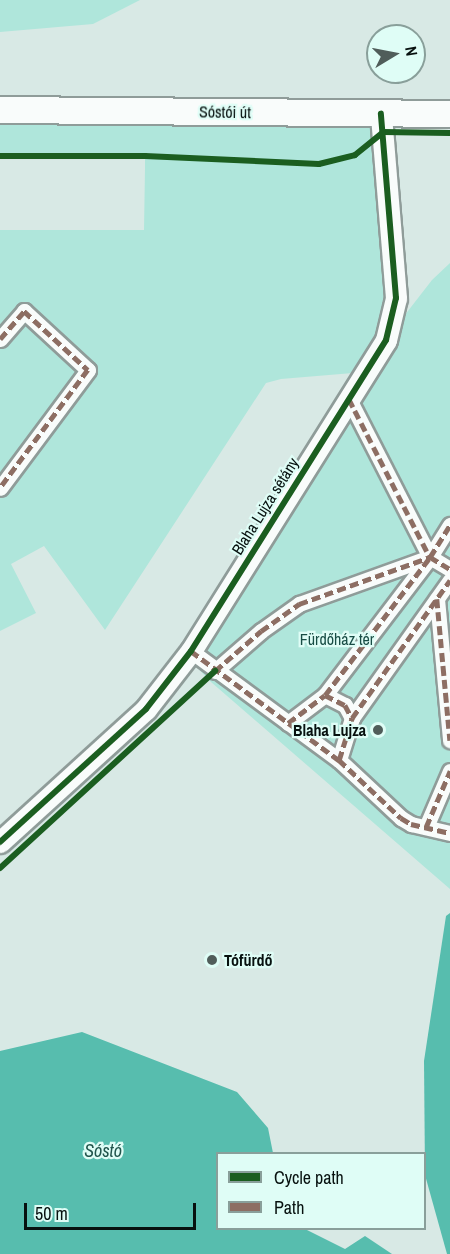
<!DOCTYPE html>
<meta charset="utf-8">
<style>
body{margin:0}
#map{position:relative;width:450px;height:1254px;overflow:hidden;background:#d8e9e5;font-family:"Archivo Narrow",sans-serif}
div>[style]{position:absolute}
.green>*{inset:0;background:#afe6db}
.water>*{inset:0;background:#57bdae}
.roads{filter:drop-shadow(2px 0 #8f9c99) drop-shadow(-2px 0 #8f9c99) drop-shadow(0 2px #8f9c99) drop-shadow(0 -2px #8f9c99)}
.pedestrian>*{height:15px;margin:-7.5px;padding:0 7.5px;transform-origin:7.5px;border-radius:7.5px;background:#f9fcfb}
.minor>*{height:21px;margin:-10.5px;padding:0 10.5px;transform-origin:10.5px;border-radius:10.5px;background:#f9fcfb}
.tertiary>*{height:26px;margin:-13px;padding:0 13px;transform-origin:13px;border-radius:13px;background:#f9fcfb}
.quiet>*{height:4.5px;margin-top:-2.25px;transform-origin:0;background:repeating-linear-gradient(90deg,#8d6e63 0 9px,transparent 0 13.5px)}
.cycleway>*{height:6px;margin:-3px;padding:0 3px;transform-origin:3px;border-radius:3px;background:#1b5e20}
.dots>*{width:16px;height:16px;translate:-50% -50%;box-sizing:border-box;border:3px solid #dffdf6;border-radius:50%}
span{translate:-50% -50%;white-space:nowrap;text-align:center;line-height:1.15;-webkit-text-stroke:4.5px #dffdf6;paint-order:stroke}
.street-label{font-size:16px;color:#07110f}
.park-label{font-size:16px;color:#184d45}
.poi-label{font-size:16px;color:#07110f;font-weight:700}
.right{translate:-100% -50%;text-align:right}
.left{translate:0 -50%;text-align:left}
.water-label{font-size:18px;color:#21554c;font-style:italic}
.legend{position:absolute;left:216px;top:1152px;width:210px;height:78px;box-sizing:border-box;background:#dffdf6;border:2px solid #899f9a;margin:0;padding:8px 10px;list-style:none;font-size:18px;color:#07110f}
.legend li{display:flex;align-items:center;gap:12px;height:30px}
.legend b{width:30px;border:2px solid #899f9a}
.north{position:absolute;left:366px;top:24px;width:60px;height:60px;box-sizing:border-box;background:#dffdf6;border:2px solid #899f9a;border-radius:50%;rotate:80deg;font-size:16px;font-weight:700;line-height:24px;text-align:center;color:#07110f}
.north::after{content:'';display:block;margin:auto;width:21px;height:27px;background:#505d5a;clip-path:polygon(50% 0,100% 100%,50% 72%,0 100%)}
.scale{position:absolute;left:24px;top:1203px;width:172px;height:27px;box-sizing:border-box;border:3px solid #07110f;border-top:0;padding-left:8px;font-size:18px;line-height:21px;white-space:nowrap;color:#07110f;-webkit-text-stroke:4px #dffdf6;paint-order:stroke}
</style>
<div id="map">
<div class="green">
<i style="clip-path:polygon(0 0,140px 0,93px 24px,0 32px)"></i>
<i style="clip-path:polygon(0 110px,381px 114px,387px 338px,432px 280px,450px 263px,450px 889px,211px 682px,190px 660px,365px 372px,281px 379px,266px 383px,105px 630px,44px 546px,11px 564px,36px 613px,0 631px,0 230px,144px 230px,145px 168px,145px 156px,0 156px)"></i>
</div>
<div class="water">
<i style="clip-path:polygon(450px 913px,450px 1254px,447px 1254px,425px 1175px,424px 1061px,446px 916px)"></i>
<i style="clip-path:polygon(82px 1032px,237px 1092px,268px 1128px,273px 1153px,218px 1154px,218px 1228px,305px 1229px,345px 1249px,365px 1236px,392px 1254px,0 1254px,0 1051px)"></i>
</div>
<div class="roads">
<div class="pedestrian">
<i style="left:0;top:339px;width:37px;rotate:-49deg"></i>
<i style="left:24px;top:311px;width:87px;rotate:42.7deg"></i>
<i style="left:88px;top:370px;width:147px;rotate:126.7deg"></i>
<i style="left:349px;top:399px;width:178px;rotate:62.9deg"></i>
<i style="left:437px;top:599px;width:142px;rotate:84.7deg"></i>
<i style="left:191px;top:651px;width:184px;rotate:36.4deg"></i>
<i style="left:339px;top:760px;width:85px;rotate:43.1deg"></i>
<i style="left:401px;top:818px;width:12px;rotate:31deg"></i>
<i style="left:411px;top:824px;width:40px;rotate:13deg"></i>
<i style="left:215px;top:671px;width:61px;rotate:-41deg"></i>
<i style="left:261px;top:631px;width:47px;rotate:-35.4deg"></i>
<i style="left:299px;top:604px;width:139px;rotate:-19.7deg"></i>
<i style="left:430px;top:557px;width:23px;rotate:31deg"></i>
<i style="left:325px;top:695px;width:22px;rotate:27deg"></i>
<i style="left:345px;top:705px;width:15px;rotate:62deg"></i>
<i style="left:288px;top:723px;width:46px;rotate:-37.1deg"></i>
<i style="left:325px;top:695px;width:173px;rotate:-52.7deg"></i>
<i style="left:430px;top:557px;width:38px;rotate:-58deg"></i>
<i style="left:339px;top:760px;width:44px;rotate:-72.8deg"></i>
<i style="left:352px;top:718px;width:169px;rotate:-54.6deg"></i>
<i style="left:426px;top:827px;width:61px;rotate:-66.8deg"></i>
</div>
<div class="minor">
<i style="left:0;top:842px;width:197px;rotate:-42.3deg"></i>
<i style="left:146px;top:709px;width:73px;rotate:-52.2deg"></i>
<i style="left:191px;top:651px;width:367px;rotate:-57.9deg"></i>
<i style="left:386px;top:340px;width:43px;rotate:-76.6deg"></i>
<i style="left:396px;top:298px;width:185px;rotate:-94.7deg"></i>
</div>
<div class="tertiary">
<i style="left:0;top:110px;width:450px;rotate:0.5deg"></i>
</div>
</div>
<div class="quiet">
<i style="left:0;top:339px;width:37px;rotate:-49deg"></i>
<i style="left:24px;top:311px;width:87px;rotate:42.7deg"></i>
<i style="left:88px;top:370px;width:147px;rotate:126.7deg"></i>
<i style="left:349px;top:399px;width:178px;rotate:62.9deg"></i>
<i style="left:437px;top:599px;width:142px;rotate:84.7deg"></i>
<i style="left:191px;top:651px;width:184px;rotate:36.4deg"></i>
<i style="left:339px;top:760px;width:85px;rotate:43.1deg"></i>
<i style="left:401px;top:818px;width:12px;rotate:31deg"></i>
<i style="left:411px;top:824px;width:40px;rotate:13deg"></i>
<i style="left:215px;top:671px;width:61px;rotate:-41deg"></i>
<i style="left:261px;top:631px;width:47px;rotate:-35.4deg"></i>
<i style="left:299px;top:604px;width:139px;rotate:-19.7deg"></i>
<i style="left:430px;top:557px;width:23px;rotate:31deg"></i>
<i style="left:325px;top:695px;width:22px;rotate:27deg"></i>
<i style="left:345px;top:705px;width:15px;rotate:62deg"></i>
<i style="left:288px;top:723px;width:46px;rotate:-37.1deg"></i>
<i style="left:325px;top:695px;width:173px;rotate:-52.7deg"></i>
<i style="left:430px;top:557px;width:38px;rotate:-58deg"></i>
<i style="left:339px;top:760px;width:44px;rotate:-72.8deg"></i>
<i style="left:352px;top:718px;width:169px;rotate:-54.6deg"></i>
<i style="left:426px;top:827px;width:61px;rotate:-66.8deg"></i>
</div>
<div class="cycleway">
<i style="left:0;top:156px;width:145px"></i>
<i style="left:145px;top:156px;width:174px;rotate:2.6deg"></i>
<i style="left:319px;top:164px;width:37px;rotate:-14deg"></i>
<i style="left:355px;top:155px;width:36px;rotate:-39deg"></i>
<i style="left:383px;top:132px;width:67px;rotate:0.9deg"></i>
<i style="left:0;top:842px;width:197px;rotate:-42.3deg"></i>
<i style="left:146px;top:709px;width:73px;rotate:-52.2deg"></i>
<i style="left:191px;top:651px;width:367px;rotate:-57.9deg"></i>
<i style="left:386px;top:340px;width:43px;rotate:-76.6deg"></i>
<i style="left:396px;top:298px;width:185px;rotate:-94.7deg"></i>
<i style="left:0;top:868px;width:292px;rotate:-42.5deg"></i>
</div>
<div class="dots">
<i style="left:378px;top:730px;background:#505d5a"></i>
<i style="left:212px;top:960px;background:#505d5a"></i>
</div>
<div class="street-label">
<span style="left:225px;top:112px;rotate:1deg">Sóstói út</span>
<span style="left:265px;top:506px;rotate:-58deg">Blaha Lujza sétány</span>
</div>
<div class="park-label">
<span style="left:337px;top:639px">Fürdőház tér</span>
</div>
<div class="poi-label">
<span class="right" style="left:366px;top:730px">Blaha Lujza</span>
<span class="left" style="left:224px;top:960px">Tófürdő</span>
</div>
<div class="water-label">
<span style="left:103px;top:1151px">Sóstó</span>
</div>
<ul class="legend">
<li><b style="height:8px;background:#1b5e20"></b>Cycle path</li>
<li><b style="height:8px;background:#8d6e63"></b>Path</li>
</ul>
<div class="north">N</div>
<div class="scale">50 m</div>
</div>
